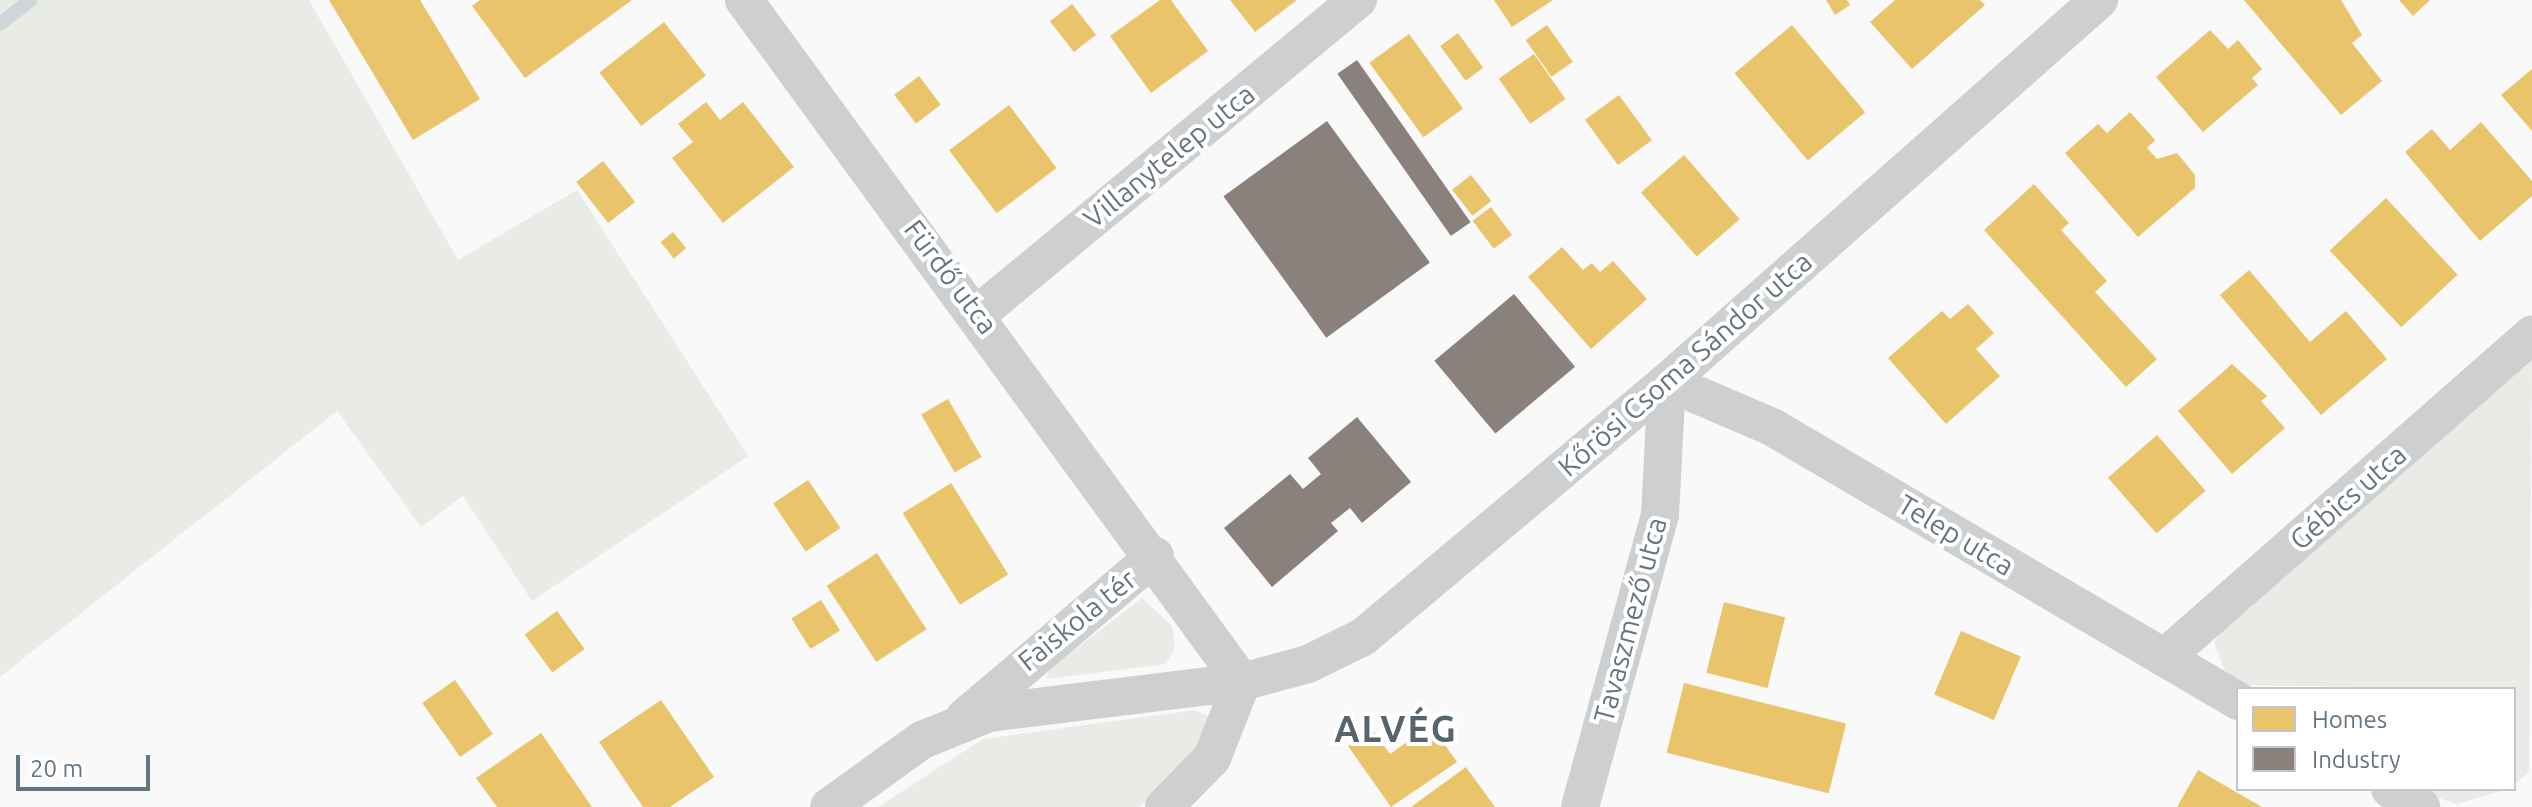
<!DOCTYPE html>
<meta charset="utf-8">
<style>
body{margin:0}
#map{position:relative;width:2532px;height:807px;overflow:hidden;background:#f9f9f9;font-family:Ubuntu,sans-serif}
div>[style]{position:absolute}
.green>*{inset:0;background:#e8ebe6}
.homes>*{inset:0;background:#e9c46a;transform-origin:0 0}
.industry>*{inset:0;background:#8a817c;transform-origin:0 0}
.stream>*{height:14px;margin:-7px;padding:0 7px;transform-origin:7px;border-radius:7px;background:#ced6d9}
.street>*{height:38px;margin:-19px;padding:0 19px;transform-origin:19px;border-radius:19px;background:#cecfd0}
span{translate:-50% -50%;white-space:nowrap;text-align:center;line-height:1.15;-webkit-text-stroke:8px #fff;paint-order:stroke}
.street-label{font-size:28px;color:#657683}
.district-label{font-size:36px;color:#57646e;font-weight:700;letter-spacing:2px}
.legend{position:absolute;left:2236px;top:687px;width:280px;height:104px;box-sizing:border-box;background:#fff;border:2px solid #c1c8cd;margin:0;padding:10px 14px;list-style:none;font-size:24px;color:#657683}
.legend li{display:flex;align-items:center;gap:16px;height:40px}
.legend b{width:40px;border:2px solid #c1c8cd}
.scale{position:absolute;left:16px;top:755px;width:134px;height:36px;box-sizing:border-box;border:4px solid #657683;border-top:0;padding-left:10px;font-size:24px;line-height:28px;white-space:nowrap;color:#657683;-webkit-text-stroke:6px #fff;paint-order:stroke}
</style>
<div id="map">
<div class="green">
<i style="clip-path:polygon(0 0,309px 0,458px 260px,577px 190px,748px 456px,532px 601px,463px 496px,421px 527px,337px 411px,0 677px)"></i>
<i style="clip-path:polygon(2532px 358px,2529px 772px,2514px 785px,2514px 689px,2231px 685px,2214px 643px,2226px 622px)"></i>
<i style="clip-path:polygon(1142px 598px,1172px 626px,1175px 648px,1166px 664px,1047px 679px,1049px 669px)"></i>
<i style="clip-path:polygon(1195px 710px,1216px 720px,1175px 780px,1138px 807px,878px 807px,983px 739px)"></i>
<i style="clip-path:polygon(2411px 789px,2508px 789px,2457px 804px)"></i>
</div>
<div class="homes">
<i style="clip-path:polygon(329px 0,420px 0,480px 99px,413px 140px)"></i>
<i style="clip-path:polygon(480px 0,632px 0,525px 78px,472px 6px)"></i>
<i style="clip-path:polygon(1160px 0,1171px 0,1208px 51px,1151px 93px,1110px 36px)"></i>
<i style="clip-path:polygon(1230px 0,1297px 0,1255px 32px)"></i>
<i style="clip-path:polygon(1494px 0,1553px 0,1512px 27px)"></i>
<i style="clip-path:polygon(1826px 0,1847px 0,1850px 5px,1835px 15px)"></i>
<i style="clip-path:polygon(1895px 0,1980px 0,1985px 5px,1912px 69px,1870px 22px)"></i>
<i style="clip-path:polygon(2244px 0,2341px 0,2362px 35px,2352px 43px,2382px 81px,2341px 115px)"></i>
<i style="clip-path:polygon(2399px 0,2430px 0,2413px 16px)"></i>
<i style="left:1072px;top:4px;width:39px;height:28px;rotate:52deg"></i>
<i style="left:664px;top:22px;width:68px;height:82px;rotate:52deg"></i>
<i style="left:1547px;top:25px;width:45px;height:26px;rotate:55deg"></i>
<i style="left:1792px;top:25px;width:114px;height:75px;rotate:50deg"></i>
<i style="clip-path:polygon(2210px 30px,2228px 49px,2238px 40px,2262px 69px,2252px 78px,2258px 85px,2203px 132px,2156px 77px)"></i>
<i style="left:1458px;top:33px;width:43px;height:22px;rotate:54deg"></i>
<i style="left:1409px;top:34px;width:92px;height:49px;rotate:54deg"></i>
<i style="left:1534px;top:54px;width:55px;height:43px;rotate:55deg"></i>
<i style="clip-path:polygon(2532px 69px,2532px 131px,2501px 95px)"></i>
<i style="left:919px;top:76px;width:36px;height:31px;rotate:53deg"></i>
<i style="left:1619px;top:95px;width:56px;height:42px;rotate:54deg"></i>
<i style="clip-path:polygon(706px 102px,720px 120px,743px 102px,794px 167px,723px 223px,672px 158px,693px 142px,678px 124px)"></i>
<i style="left:1009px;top:105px;width:79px;height:75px;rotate:53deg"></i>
<i style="clip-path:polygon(2130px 112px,2155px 140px,2147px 148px,2157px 159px,2177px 153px,2195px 175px,2195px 188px,2138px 237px,2065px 153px,2098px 124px,2107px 133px)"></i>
<i style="clip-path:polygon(2481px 122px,2532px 181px,2532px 196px,2480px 241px,2405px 152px,2432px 129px,2450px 150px)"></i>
<i style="left:1684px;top:155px;width:85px;height:57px;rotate:49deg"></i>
<i style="left:603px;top:161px;width:52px;height:34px;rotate:52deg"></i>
<i style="left:1471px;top:175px;width:33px;height:24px;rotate:52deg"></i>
<i style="clip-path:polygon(2034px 184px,2069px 223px,2061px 230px,2107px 281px,2095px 292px,2157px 359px,2126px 387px,1984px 230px)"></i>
<i style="left:2386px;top:198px;width:105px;height:77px;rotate:47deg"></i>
<i style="left:1491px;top:207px;width:35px;height:23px;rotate:53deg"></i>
<i style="left:673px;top:232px;width:21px;height:16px;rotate:51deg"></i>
<i style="clip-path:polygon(1562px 247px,1583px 270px,1592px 263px,1600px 272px,1613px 261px,1647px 299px,1591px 349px,1528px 277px)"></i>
<i style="clip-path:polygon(2249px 270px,2310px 342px,2346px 311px,2387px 359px,2321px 415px,2220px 295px)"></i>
<i style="clip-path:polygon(1968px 304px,1994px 333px,1976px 349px,2000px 376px,1946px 424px,1888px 358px,1942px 311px,1950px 319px)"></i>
<i style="clip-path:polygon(2232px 364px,2267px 396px,2261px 401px,2285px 428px,2232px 474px,2178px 411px)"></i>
<i style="left:948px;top:399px;width:67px;height:31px;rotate:60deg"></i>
<i style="left:2157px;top:435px;width:74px;height:65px;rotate:49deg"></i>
<i style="left:808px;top:480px;width:58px;height:42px;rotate:56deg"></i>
<i style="left:951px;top:483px;width:108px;height:57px;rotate:58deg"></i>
<i style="left:877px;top:553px;width:91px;height:60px;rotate:57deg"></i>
<i style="left:821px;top:600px;width:36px;height:35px;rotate:58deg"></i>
<i style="left:1724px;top:602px;width:63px;height:73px;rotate:14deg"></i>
<i style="left:557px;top:611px;width:47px;height:40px;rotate:54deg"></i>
<i style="left:1961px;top:631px;width:65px;height:69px;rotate:23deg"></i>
<i style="left:455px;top:680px;width:66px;height:40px;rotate:55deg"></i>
<i style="left:1684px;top:683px;width:167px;height:72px;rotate:14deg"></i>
<i style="clip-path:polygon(661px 700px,714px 777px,670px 807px,643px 807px,599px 742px)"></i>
<i style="clip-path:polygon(1431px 725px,1457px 762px,1391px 807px,1348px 746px,1372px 729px,1390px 754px)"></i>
<i style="clip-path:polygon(541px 733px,592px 807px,497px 807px,476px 778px)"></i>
<i style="clip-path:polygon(1466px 767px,1495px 807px,1411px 807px)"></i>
<i style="clip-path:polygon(2198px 770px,2262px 807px,2177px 807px)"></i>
</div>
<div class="industry">
<i style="left:1357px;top:60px;width:198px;height:24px;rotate:55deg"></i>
<i style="left:1327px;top:121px;width:175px;height:128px;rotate:54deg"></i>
<i style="left:1514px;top:294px;width:95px;height:104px;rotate:50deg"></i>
<i style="clip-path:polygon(1357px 417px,1411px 482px,1362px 523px,1350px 508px,1331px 523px,1338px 531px,1272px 587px,1224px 528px,1290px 474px,1303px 489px,1321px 474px,1308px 458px)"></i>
</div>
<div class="stream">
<i style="left:0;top:24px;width:39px;rotate:-38deg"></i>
</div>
<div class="street">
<i style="left:744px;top:0;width:844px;rotate:53.86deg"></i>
<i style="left:979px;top:313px;width:492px;rotate:-39.6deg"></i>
<i style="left:2164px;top:658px;width:490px;rotate:-41.3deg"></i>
<i style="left:965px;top:717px;width:249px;rotate:-40.3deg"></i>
<i style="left:2390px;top:789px;width:36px;rotate:30deg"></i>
<i style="left:829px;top:807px;width:115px;rotate:-35.8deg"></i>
<i style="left:922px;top:740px;width:72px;rotate:-21.9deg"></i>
<i style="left:989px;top:713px;width:255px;rotate:-7deg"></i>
<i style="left:1242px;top:682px;width:68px;rotate:-15.3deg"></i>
<i style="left:1308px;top:664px;width:61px;rotate:-26.1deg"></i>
<i style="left:1363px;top:637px;width:397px;rotate:-40deg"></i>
<i style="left:1667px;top:382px;width:577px;rotate:-41.49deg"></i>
<i style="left:1164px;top:807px;width:69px;rotate:-45.6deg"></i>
<i style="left:1212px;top:758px;width:82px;rotate:-68.5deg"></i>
<i style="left:1580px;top:807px;width:303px;rotate:-74.7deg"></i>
<i style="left:1660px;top:515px;width:133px;rotate:-87deg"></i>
<i style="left:1667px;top:382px;width:114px;rotate:23.2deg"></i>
<i style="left:1772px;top:427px;width:541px;rotate:30.45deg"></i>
</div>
<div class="street-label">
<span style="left:1169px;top:156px;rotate:-39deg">Villanytelep utca</span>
<span style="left:951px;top:277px;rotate:53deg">Fürdő utca</span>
<span style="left:1685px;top:364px;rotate:-41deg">Kőrösi Csoma Sándor utca</span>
<span style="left:2348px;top:497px;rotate:-41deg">Gébics utca</span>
<span style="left:1956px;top:535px;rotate:31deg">Telep utca</span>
<span style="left:1077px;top:620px;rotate:-39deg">Faiskola tér</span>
<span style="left:1630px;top:620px;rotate:-75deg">Tavaszmező utca</span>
</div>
<div class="district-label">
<span style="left:1396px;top:729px">ALVÉG</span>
</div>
<ul class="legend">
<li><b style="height:22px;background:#e9c46a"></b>Homes</li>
<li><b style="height:22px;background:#8a817c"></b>Industry</li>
</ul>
<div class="scale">20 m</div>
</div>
